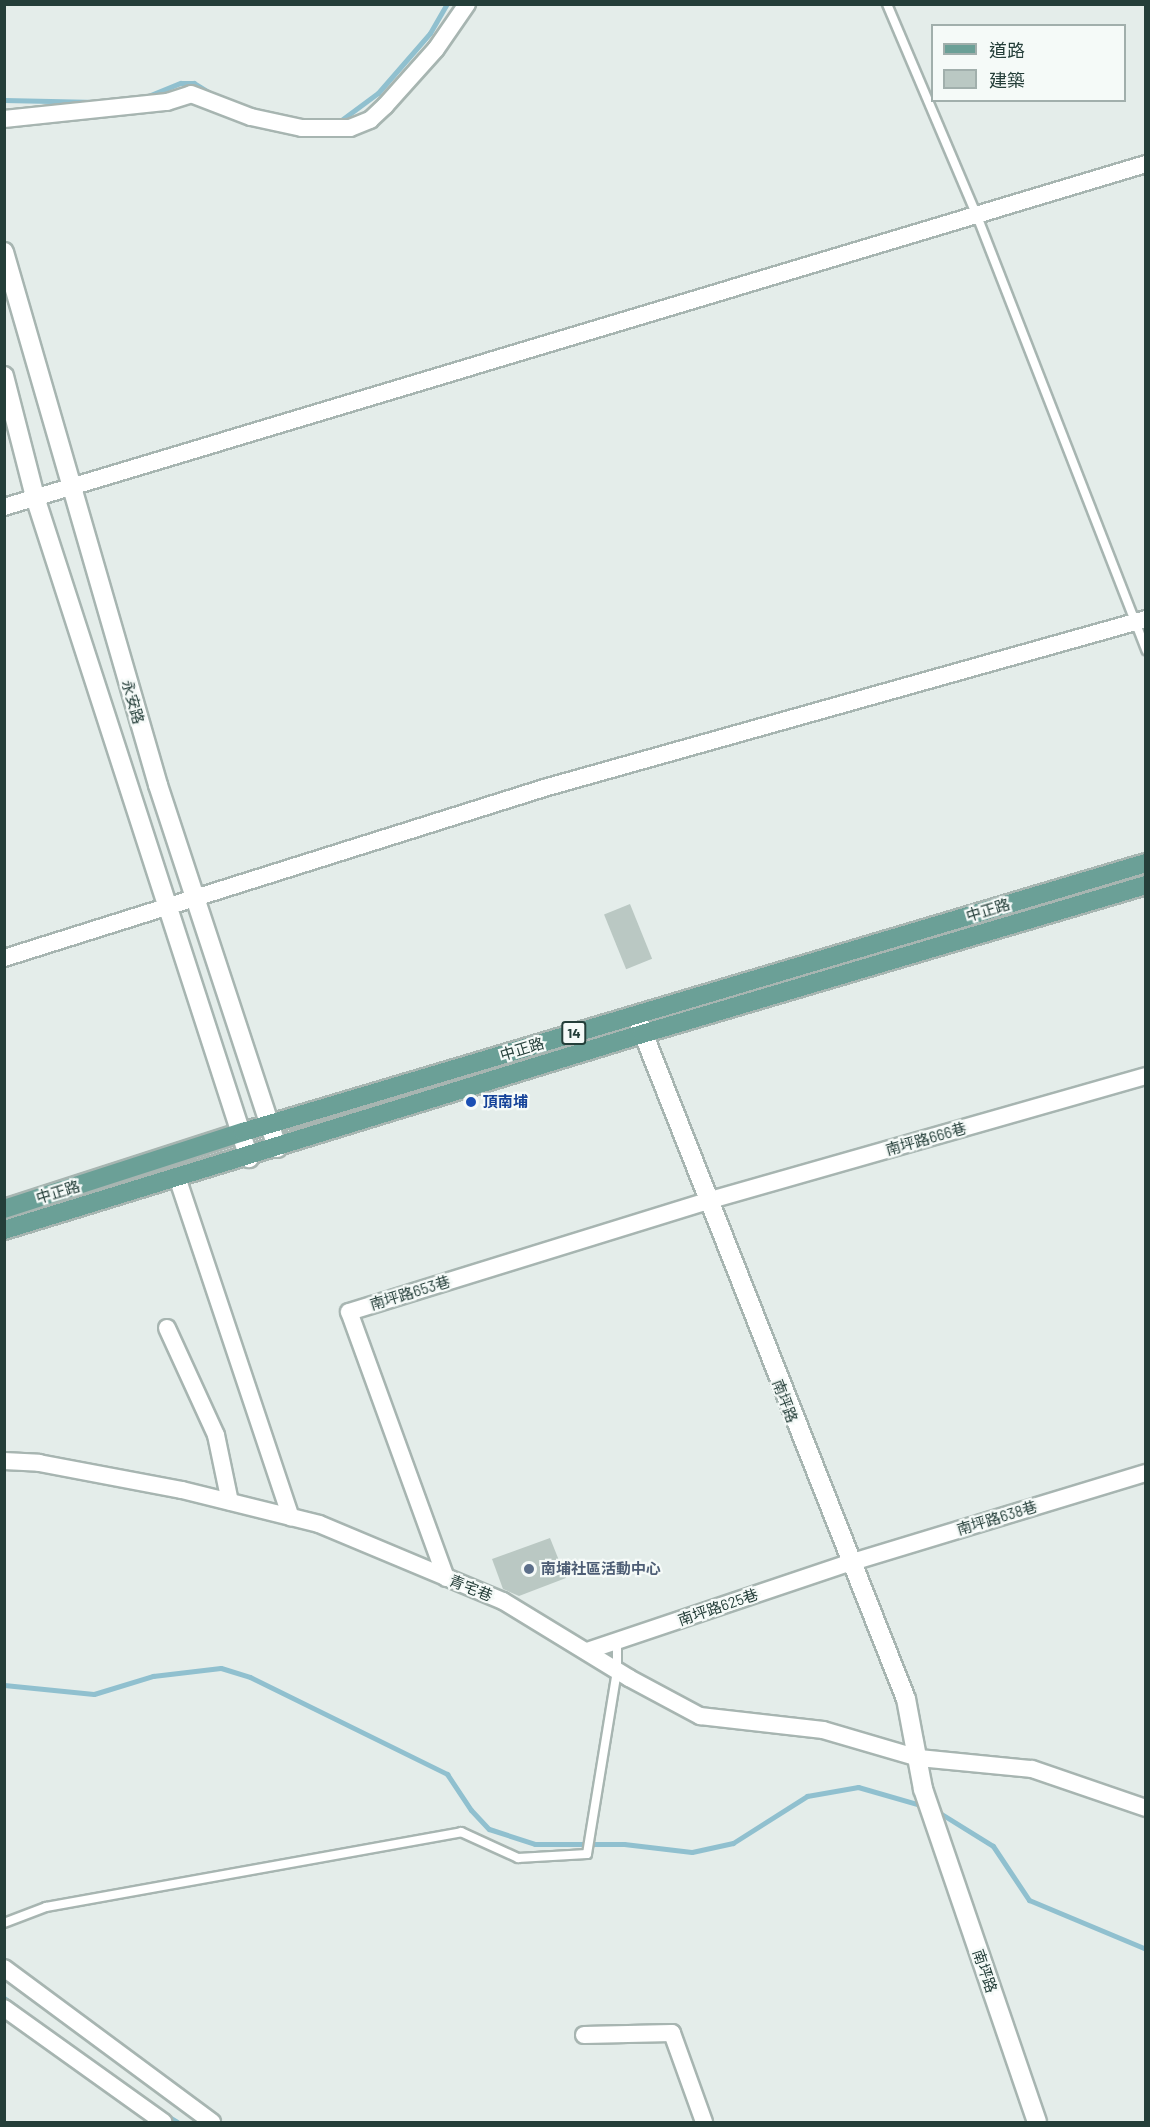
<!DOCTYPE html>
<meta charset="utf-8">
<style>
body{margin:0}
#map{position:relative;width:1150px;height:2127px;overflow:hidden;background:#e4edea;font-family:Barlow,"Noto Sans TC",sans-serif}
div>[style]{position:absolute}
.stream>*{height:5px;margin:-2.5px;padding:0 2.5px;transform-origin:2.5px;border-radius:2.5px;background:#90c0cf}
.building>*{inset:0;background:#bac8c3;transform-origin:0 0}
.roads{filter:drop-shadow(2px 0 #a7b5b1) drop-shadow(-2px 0 #a7b5b1) drop-shadow(0 2px #a7b5b1) drop-shadow(0 -2px #a7b5b1)}
.service>*{height:8px;margin:-4px;padding:0 4px;transform-origin:4px;border-radius:4px;background:#fff}
.minor>*{height:16px;margin:-8px;padding:0 8px;transform-origin:8px;border-radius:8px;background:#fff}
.tertiary>*{height:18px;margin:-9px;padding:0 9px;transform-origin:9px;border-radius:9px;background:#fff}
.primary>*{height:18px;margin:-9px;padding:0 9px;transform-origin:9px;border-radius:9px;background:#6ba097}
.dots>*{width:16px;height:16px;translate:-50% -50%;box-sizing:border-box;border:3px solid #f5faf8;border-radius:50%}
span{translate:-50% -50%;white-space:nowrap;text-align:center;line-height:1.15;-webkit-text-stroke:4.5px #f5faf8;paint-order:stroke}
.shield-label span{padding:2px 4px;background:#f5faf8;border:2px solid;border-radius:4px;-webkit-text-stroke-width:0}
.shield-label{font-size:14px;color:#243e39;font-weight:700}
.street-label{font-size:15px;color:#243e39}
.transit-label{font-size:15px;color:#164399;font-weight:700}
.left{translate:0 -50%;text-align:left}
.service-label{font-size:15px;color:#4e5e75;font-weight:700}
.frame{position:absolute;inset:0;border:6px solid #243e39;pointer-events:none}
.legend{position:absolute;left:931px;top:24px;width:195px;height:78px;box-sizing:border-box;background:#f5faf8;border:2px solid #a1afac;margin:0;padding:8px 10px;list-style:none;font-size:18px;color:#243e39}
.legend li{display:flex;align-items:center;gap:12px;height:30px}
.legend b{width:30px;border:2px solid #a1afac}
</style>
<div id="map">
<div class="stream">
<i style="left:148px;top:96px;width:35px;rotate:-22deg"></i>
<i style="left:181px;top:83px;width:13px"></i>
<i style="left:194px;top:83px;width:22px;rotate:32deg"></i>
<i style="left:4px;top:100px;width:93px;rotate:1.2deg"></i>
<i style="left:340px;top:121px;width:47px;rotate:-36.4deg"></i>
<i style="left:378px;top:93px;width:79px;rotate:-49.1deg"></i>
<i style="left:430px;top:33px;width:34px;rotate:-60deg"></i>
<i style="left:4px;top:1685px;width:90px;rotate:5.7deg"></i>
<i style="left:94px;top:1694px;width:62px;rotate:-17deg"></i>
<i style="left:153px;top:1676px;width:68px;rotate:-6.7deg"></i>
<i style="left:221px;top:1668px;width:30px;rotate:17deg"></i>
<i style="left:250px;top:1677px;width:220px;rotate:26.2deg"></i>
<i style="left:447px;top:1774px;width:43px;rotate:56.3deg"></i>
<i style="left:471px;top:1810px;width:26px;rotate:47deg"></i>
<i style="left:489px;top:1829px;width:48px;rotate:18.1deg"></i>
<i style="left:535px;top:1844px;width:89px"></i>
<i style="left:624px;top:1844px;width:68px;rotate:6.7deg"></i>
<i style="left:692px;top:1852px;width:42px;rotate:-12.4deg"></i>
<i style="left:733px;top:1843px;width:88px;rotate:-32.4deg"></i>
<i style="left:807px;top:1796px;width:52px;rotate:-10deg"></i>
<i style="left:858px;top:1787px;width:69px;rotate:16.1deg"></i>
<i style="left:935px;top:1810px;width:68px;rotate:31.8deg"></i>
<i style="left:993px;top:1846px;width:65px;rotate:56.3deg"></i>
<i style="left:1029px;top:1900px;width:127px;rotate:22.7deg"></i>
<i style="left:4px;top:1998px;width:16px;rotate:35deg"></i>
<i style="left:166px;top:2115px;width:13px;rotate:32deg"></i>
</div>
<div class="building">
<i style="left:630px;top:904px;width:59px;height:28px;rotate:68deg"></i>
<i style="clip-path:polygon(550px 1538px,566px 1578px,519px 1596px,503px 1589px,492px 1559px)"></i>
</div>
<div class="roads">
<div class="service">
<i style="left:887px;top:4px;width:230px;rotate:67deg"></i>
<i style="left:977px;top:216px;width:466px;rotate:68.7deg"></i>
<i style="left:4px;top:1923px;width:45px;rotate:-20.9deg"></i>
<i style="left:46px;top:1907px;width:422px;rotate:-10.2deg"></i>
<i style="left:461px;top:1832px;width:63px;rotate:24.5deg"></i>
<i style="left:518px;top:1858px;width:69px;rotate:-3.3deg"></i>
<i style="left:587px;top:1854px;width:186px;rotate:-80.7deg"></i>
<i style="left:617px;top:1670px;width:29px;rotate:-90deg"></i>
</div>
<div class="minor">
<i style="left:4px;top:119px;width:164px;rotate:-6deg"></i>
<i style="left:167px;top:102px;width:25px;rotate:-18deg"></i>
<i style="left:191px;top:94px;width:64px;rotate:21deg"></i>
<i style="left:251px;top:117px;width:52px;rotate:12.2deg"></i>
<i style="left:302px;top:128px;width:48px"></i>
<i style="left:350px;top:128px;width:22px;rotate:-22deg"></i>
<i style="left:370px;top:120px;width:21px;rotate:-43deg"></i>
<i style="left:385px;top:106px;width:76px;rotate:-48.2deg"></i>
<i style="left:436px;top:49px;width:55px;rotate:-55.4deg"></i>
<i style="left:4px;top:507px;width:1192px;rotate:-16.72deg"></i>
<i style="left:4px;top:958px;width:566px;rotate:-17.47deg"></i>
<i style="left:544px;top:788px;width:625px;rotate:-15.68deg"></i>
<i style="left:177px;top:1177px;width:359px;rotate:71.5deg"></i>
<i style="left:167px;top:1328px;width:118px;rotate:65.4deg"></i>
<i style="left:216px;top:1435px;width:68px;rotate:78.2deg"></i>
<i style="left:4px;top:1461px;width:35px;rotate:3deg"></i>
<i style="left:39px;top:1463px;width:146px;rotate:10.7deg"></i>
<i style="left:182px;top:1490px;width:141px;rotate:13.9deg"></i>
<i style="left:319px;top:1524px;width:199px;rotate:22.7deg"></i>
<i style="left:503px;top:1601px;width:148px;rotate:31.4deg"></i>
<i style="left:629px;top:1678px;width:81px;rotate:28.2deg"></i>
<i style="left:700px;top:1716px;width:124px;rotate:6.5deg"></i>
<i style="left:823px;top:1730px;width:100px;rotate:16.3deg"></i>
<i style="left:919px;top:1758px;width:114px;rotate:5.6deg"></i>
<i style="left:1032px;top:1769px;width:120px;rotate:18.9deg"></i>
<i style="left:446px;top:1578px;width:283px;rotate:-110deg"></i>
<i style="left:349px;top:1312px;width:375px;rotate:-17.2deg"></i>
<i style="left:707px;top:1201px;width:456px;rotate:-15.9deg"></i>
<i style="left:587px;top:1651px;width:276px;rotate:-18.6deg"></i>
<i style="left:849px;top:1563px;width:310px;rotate:-16.9deg"></i>
<i style="left:4px;top:1968px;width:259px;rotate:36.5deg"></i>
<i style="left:4px;top:2008px;width:196px;rotate:35.6deg"></i>
<i style="left:584px;top:2035px;width:88px;rotate:-1.3deg"></i>
<i style="left:672px;top:2033px;width:95px;rotate:70.2deg"></i>
</div>
<div class="tertiary">
<i style="left:4px;top:252px;width:555px;rotate:73.88deg"></i>
<i style="left:158px;top:785px;width:382px;rotate:71.8deg"></i>
<i style="left:4px;top:376px;width:125px;rotate:75.6deg"></i>
<i style="left:35px;top:497px;width:695px;rotate:72.06deg"></i>
<i style="left:636px;top:1015px;width:735px;rotate:68.46deg"></i>
<i style="left:906px;top:1699px;width:92px;rotate:79.3deg"></i>
<i style="left:923px;top:1789px;width:352px;rotate:71.1deg"></i>
</div>
<div class="primary">
<i style="left:4px;top:1209px;width:251px;rotate:-17.9deg"></i>
<i style="left:243px;top:1132px;width:942px;rotate:-16.59deg"></i>
<i style="left:4px;top:1230px;width:667px;rotate:-17.08deg"></i>
<i style="left:642px;top:1034px;width:526px;rotate:-16.47deg"></i>
</div>
</div>
<div class="dots">
<i style="left:471px;top:1102px;background:#1a4fb4"></i>
<i style="left:529px;top:1569px;background:#5c6f8a"></i>
</div>
<div class="shield-label">
<span style="left:574px;top:1033px">14</span>
</div>
<div class="street-label">
<span style="left:133px;top:702px;rotate:74deg">永安路</span>
<span style="left:988px;top:910px;rotate:-17deg">中正路</span>
<span style="left:522px;top:1049px;rotate:-17deg">中正路</span>
<span style="left:926px;top:1139px;rotate:-16deg">南坪路666巷</span>
<span style="left:58px;top:1192px;rotate:-17deg">中正路</span>
<span style="left:410px;top:1293px;rotate:-17deg">南坪路653巷</span>
<span style="left:785px;top:1401px;rotate:69deg">南坪路</span>
<span style="left:997px;top:1518px;rotate:-17deg">南坪路638巷</span>
<span style="left:471px;top:1588px;rotate:22deg">青宅巷</span>
<span style="left:718px;top:1607px;rotate:-19deg">南坪路625巷</span>
<span style="left:985px;top:1971px;rotate:71deg">南坪路</span>
</div>
<div class="transit-label">
<span class="left" style="left:483px;top:1102px">頂南埔</span>
</div>
<div class="service-label">
<span class="left" style="left:541px;top:1569px">南埔社區活動中心</span>
</div>
<div class="frame"></div>
<ul class="legend">
<li><b style="height:8px;background:#6ba097"></b>道路</li>
<li><b style="height:16px;background:#bac8c3"></b>建築</li>
</ul>
</div>
